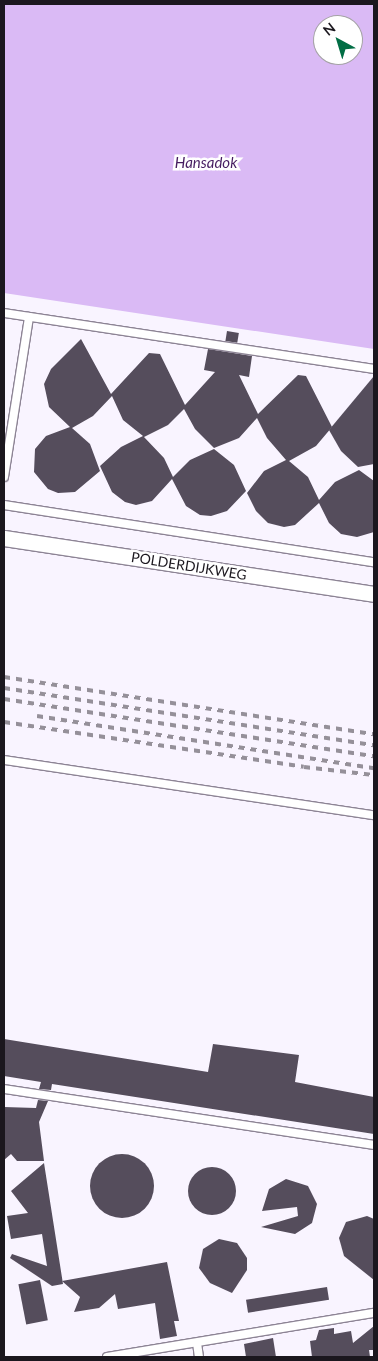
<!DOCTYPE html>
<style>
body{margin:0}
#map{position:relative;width:378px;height:1361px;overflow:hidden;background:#f9f4ff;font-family:Lato,sans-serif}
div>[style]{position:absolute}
.water>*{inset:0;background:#dabaf5}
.building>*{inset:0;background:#554d5c;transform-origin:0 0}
.round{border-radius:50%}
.roads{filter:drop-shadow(1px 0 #8d8495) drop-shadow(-1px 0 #8d8495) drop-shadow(0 1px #8d8495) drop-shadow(0 -1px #8d8495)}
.lane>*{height:8px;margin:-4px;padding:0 4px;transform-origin:4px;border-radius:4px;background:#fff}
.street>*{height:15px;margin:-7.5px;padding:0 7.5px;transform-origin:7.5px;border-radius:7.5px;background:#fff}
.rail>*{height:4px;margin-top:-2px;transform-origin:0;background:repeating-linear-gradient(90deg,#959099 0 6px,transparent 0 12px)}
span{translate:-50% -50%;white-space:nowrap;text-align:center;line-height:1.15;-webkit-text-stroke:5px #fff;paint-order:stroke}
.street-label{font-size:14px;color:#1b171e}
.water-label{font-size:15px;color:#461d61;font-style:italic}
.frame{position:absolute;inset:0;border:5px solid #1b171e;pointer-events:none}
.north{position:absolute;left:313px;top:15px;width:50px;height:50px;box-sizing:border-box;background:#fff;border:1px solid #a4a2a5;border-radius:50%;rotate:321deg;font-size:14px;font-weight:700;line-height:20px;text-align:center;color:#1b171e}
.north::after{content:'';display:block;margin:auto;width:18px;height:22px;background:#026e45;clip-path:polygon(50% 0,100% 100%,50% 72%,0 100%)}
</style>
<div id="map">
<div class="water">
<i style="clip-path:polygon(evenodd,4px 4px,374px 4px,374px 349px,4px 293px,4px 4px,323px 25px,353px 25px,353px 55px,323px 55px,323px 25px)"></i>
</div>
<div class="building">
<i style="left:227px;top:331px;width:12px;height:10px;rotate:9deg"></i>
<i style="clip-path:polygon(81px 339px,111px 394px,149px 353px,160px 354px,185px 405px,215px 372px,204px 370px,208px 349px,252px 356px,249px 377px,239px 375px,258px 414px,298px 375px,306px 376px,332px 427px,316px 446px,289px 461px,308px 477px,319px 500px,335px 482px,359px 470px,374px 481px,374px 532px,357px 537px,341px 534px,329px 523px,319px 503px,295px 525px,284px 527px,268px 523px,256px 511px,247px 493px,264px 471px,286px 460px,267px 438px,257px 418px,239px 438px,214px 448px,195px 429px,184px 409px,168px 425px,144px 437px,164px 458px,173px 477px,190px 460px,214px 449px,234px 465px,246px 491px,227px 511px,211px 516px,200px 515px,186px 506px,172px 479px,152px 501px,136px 505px,125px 502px,112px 492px,100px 466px,121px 447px,143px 436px,123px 420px,112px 396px,93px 416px,72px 428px,90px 444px,100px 471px,75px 492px,58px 493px,48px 489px,34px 472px,35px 449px,46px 436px,70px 427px,49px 407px,44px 384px,51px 369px)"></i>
<i style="clip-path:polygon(374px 376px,374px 464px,358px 467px,341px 451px,329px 430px)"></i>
<i style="clip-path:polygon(4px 1039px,208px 1072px,213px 1044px,299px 1055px,295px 1082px,374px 1097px,374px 1134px,52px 1084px,51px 1090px,39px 1089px,41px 1082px,4px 1076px)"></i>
<i style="clip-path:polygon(38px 1100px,48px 1101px,39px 1122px,44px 1161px,17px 1161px,11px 1154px,4px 1160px,4px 1107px,36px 1108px)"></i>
<i class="round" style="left:90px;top:1154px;width:64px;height:64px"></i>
<i style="clip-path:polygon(44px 1163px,63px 1284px,52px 1286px,10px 1258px,12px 1254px,47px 1266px,42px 1234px,11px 1239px,7px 1216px,28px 1213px,11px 1191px)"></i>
<i class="round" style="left:188px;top:1167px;width:48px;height:48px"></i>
<i style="clip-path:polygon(286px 1179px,308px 1186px,317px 1204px,312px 1223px,295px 1234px,261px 1227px,298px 1216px,297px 1207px,262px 1211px,269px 1189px)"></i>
<i style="clip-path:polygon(367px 1216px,374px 1219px,374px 1280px,344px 1256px,339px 1238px,346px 1222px)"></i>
<i style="clip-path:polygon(219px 1239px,237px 1243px,247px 1258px,247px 1270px,232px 1293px,210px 1283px,199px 1268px,203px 1249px)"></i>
<i style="clip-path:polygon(167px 1262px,179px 1321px,174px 1321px,177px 1336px,160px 1339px,155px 1303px,118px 1309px,115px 1294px,99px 1308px,74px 1312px,80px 1297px,62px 1281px)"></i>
<i style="left:40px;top:1280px;width:41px;height:22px;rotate:79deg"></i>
<i style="left:327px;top:1287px;width:13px;height:82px;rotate:81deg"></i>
<i style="clip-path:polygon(374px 1326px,374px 1350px,369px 1350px,370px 1357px,312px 1357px,310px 1341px,316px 1340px,319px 1330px,334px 1328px,334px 1334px,351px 1331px,353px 1343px)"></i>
<i style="clip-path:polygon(273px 1338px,276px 1357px,246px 1357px,244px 1344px)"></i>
</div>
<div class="roads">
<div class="lane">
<i style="left:4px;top:313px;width:374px;rotate:8.6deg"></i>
<i style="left:4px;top:477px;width:162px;rotate:-81.1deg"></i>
<i style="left:4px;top:505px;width:374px;rotate:8.8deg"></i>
<i style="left:4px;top:760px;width:374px;rotate:8.5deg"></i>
<i style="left:4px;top:1089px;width:374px;rotate:8.6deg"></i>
<i style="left:197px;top:1343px;width:14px;rotate:82deg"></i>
<i style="left:107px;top:1357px;width:271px;rotate:-9.4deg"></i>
</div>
<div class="street">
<i style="left:4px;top:538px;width:374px;rotate:8.6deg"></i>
</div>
</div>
<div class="rail">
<i style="left:4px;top:677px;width:374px;rotate:8.8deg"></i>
<i style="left:4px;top:688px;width:374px;rotate:8.8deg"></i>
<i style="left:4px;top:699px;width:374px;rotate:8.8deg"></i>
<i style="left:37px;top:716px;width:341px;rotate:8.8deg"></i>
<i style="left:4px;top:722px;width:303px;rotate:8.5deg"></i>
<i style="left:304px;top:767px;width:70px;rotate:6.5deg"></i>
</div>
<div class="street-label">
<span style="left:189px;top:566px;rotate:9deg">POLDERDIJKWEG</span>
</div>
<div class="water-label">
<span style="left:206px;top:163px">Hansadok</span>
</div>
<div class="frame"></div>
<div class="north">N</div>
</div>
